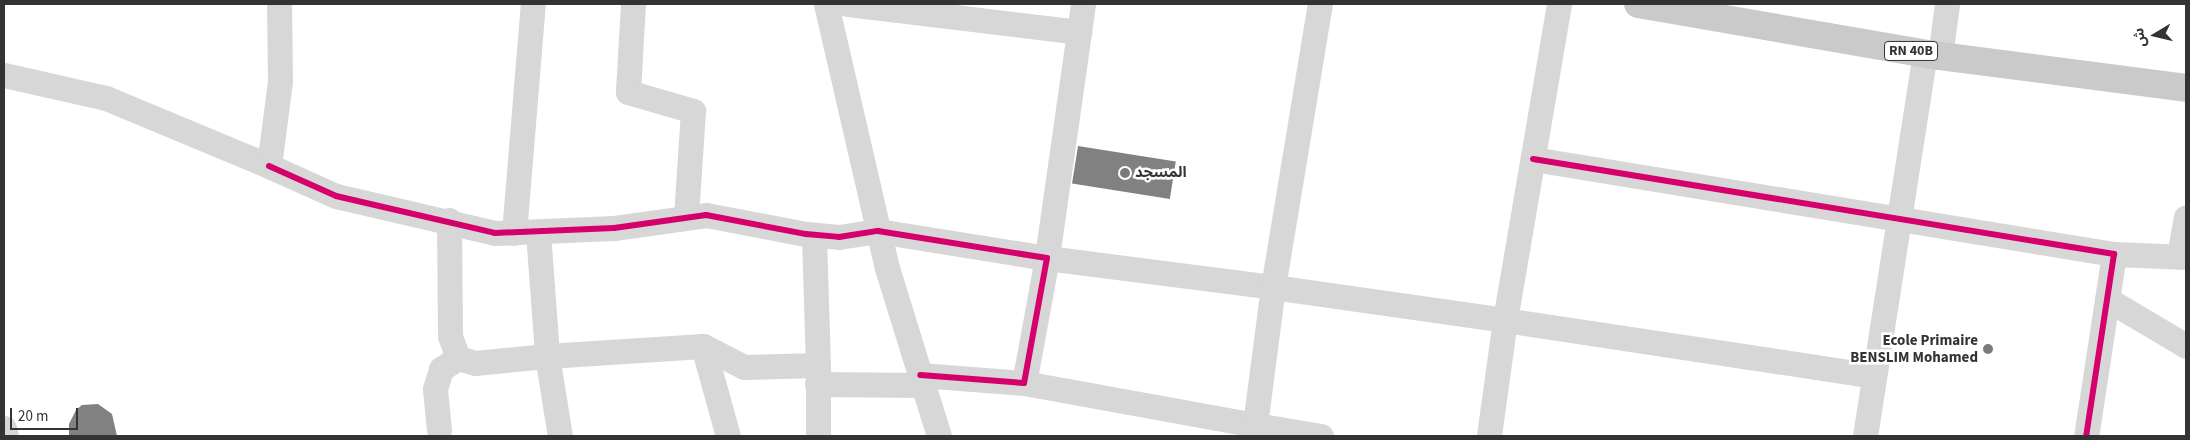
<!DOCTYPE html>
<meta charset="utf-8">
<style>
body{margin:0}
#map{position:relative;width:2190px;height:440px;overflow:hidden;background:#fff;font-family:"Source Sans 3","Noto Sans Arabic",sans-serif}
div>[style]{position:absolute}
.building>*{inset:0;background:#818181;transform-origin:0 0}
.minor>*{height:25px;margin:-12.5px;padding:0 12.5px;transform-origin:12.5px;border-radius:12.5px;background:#d7d7d7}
.major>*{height:28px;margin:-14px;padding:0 14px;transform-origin:14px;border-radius:14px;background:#cacaca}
.cycleway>*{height:6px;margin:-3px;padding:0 3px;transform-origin:3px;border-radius:3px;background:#d6006c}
.dots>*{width:14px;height:14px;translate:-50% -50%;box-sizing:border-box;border:2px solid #fff;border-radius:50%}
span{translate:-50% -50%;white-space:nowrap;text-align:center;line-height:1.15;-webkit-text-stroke:5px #fff;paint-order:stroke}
.shield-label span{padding:1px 4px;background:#fff;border:1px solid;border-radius:4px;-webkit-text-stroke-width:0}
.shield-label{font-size:14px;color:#333;font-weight:700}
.poi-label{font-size:15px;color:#333;font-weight:700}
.left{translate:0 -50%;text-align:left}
.right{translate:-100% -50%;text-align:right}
.frame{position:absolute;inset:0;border:5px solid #333;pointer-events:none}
.north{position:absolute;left:2130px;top:10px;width:50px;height:50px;-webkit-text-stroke:4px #fff;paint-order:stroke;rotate:261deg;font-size:14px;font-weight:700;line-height:20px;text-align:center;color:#333}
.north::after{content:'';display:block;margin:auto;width:18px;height:22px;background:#333;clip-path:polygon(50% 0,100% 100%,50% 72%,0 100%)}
.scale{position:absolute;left:10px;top:408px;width:68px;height:22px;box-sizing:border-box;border:2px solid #333;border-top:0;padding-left:6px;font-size:15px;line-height:18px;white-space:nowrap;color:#333;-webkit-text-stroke:4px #fff;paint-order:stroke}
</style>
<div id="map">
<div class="building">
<i style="left:1078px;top:146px;width:99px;height:38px;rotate:9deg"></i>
<i style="clip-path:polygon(98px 404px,112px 414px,117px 436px,69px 436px,69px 424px,76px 410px,82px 405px)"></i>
</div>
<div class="minor">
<i style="left:633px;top:4px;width:88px;rotate:93.3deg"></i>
<i style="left:628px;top:92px;width:68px;rotate:16.3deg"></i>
<i style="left:693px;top:111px;width:106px;rotate:93.8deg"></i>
<i style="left:826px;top:4px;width:271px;rotate:77deg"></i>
<i style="left:887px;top:268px;width:176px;rotate:72.8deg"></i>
<i style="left:848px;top:4px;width:233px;rotate:6.9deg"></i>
<i style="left:1083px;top:4px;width:257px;rotate:98.1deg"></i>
<i style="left:1047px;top:258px;width:228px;rotate:7.3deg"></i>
<i style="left:1273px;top:287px;width:287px;rotate:-80.6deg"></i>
<i style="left:1559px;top:4px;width:321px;rotate:99.7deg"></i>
<i style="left:1505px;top:320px;width:373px;rotate:8.6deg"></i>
<i style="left:1940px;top:56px;width:52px;rotate:-82.3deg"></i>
<i style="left:4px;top:75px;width:105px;rotate:12.7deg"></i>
<i style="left:106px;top:98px;width:177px;rotate:22.6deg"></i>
<i style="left:269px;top:166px;width:86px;rotate:-82.6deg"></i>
<i style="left:280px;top:81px;width:77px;rotate:-90.7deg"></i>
<i style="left:1533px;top:159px;width:589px;rotate:9.29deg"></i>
<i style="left:2114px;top:254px;width:184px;rotate:98.7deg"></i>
<i style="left:269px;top:166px;width:73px;rotate:24.1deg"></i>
<i style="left:336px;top:196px;width:163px;rotate:13.1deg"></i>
<i style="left:495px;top:233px;width:119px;rotate:-2.4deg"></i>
<i style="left:614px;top:228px;width:93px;rotate:-8deg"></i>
<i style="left:706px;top:215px;width:102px;rotate:10.8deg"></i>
<i style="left:806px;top:234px;width:33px;rotate:5deg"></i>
<i style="left:839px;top:237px;width:39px;rotate:-9deg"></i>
<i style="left:878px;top:231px;width:171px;rotate:9.1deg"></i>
<i style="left:1047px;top:258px;width:127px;rotate:100.4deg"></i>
<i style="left:1024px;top:383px;width:104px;rotate:-175.6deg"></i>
<i style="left:449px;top:220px;width:116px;rotate:89.5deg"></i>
<i style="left:450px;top:336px;width:23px;rotate:70deg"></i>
<i style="left:458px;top:358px;width:18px;rotate:16deg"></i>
<i style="left:475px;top:363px;width:72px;rotate:-5.6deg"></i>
<i style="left:547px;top:356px;width:81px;rotate:80.8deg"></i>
<i style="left:538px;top:232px;width:124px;rotate:85.8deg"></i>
<i style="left:547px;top:356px;width:156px;rotate:-3.7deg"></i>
<i style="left:703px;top:346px;width:46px;rotate:27.1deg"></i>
<i style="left:744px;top:367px;width:74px;rotate:-1.5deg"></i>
<i style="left:818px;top:365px;width:130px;rotate:-91.8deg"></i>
<i style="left:514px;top:233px;width:230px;rotate:-85.3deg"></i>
<i style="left:2114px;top:254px;width:72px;rotate:2.4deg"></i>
<i style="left:2179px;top:256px;width:39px;rotate:-80deg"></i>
<i style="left:2107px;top:299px;width:92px;rotate:30.7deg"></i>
<i style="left:703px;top:346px;width:93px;rotate:74.5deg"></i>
<i style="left:818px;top:369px;width:67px;rotate:90deg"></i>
<i style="left:1024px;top:383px;width:235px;rotate:10.3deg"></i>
<i style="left:1255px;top:425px;width:139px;rotate:-82.6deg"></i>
<i style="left:1273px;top:287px;width:234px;rotate:8.1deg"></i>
<i style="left:1505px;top:320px;width:117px;rotate:97.9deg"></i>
<i style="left:817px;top:384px;width:106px;rotate:0.5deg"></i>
<i style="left:4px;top:428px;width:8px;rotate:76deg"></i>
<i style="left:439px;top:430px;width:41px;rotate:-95.6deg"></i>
<i style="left:435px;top:389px;width:21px;rotate:-73deg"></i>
<i style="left:441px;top:369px;width:20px;rotate:-33deg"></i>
<i style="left:1254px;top:436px;width:11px;rotate:-85deg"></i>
<i style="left:1255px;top:425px;width:67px;rotate:9.5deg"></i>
<i style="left:1865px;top:436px;width:388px;rotate:-81.1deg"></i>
</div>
<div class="major">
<i style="left:1638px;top:4px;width:306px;rotate:9.8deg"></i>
<i style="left:1940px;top:56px;width:248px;rotate:7.4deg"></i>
</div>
<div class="cycleway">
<i style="left:1533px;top:159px;width:589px;rotate:9.29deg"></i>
<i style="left:2114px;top:254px;width:184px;rotate:98.7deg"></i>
<i style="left:269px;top:166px;width:73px;rotate:24.1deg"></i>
<i style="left:336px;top:196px;width:163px;rotate:13.1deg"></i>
<i style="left:495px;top:233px;width:119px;rotate:-2.4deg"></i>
<i style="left:614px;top:228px;width:93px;rotate:-8deg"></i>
<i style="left:706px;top:215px;width:102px;rotate:10.8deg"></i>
<i style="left:806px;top:234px;width:33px;rotate:5deg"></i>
<i style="left:839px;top:237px;width:39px;rotate:-9deg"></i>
<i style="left:878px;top:231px;width:171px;rotate:9.1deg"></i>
<i style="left:1047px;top:258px;width:127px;rotate:100.4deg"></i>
<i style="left:1024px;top:383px;width:104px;rotate:-175.6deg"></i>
</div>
<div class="dots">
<i style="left:1125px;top:173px;background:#7a7a7a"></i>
<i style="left:1988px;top:349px;background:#7a7a7a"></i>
</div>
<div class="shield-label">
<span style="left:1911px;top:51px">RN 40B</span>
</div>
<div class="poi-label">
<span class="left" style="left:1135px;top:173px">المسجد</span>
<span class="right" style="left:1978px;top:349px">Ecole Primaire<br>BENSLIM Mohamed</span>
</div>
<div class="frame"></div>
<div class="north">ش</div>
<div class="scale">20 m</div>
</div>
